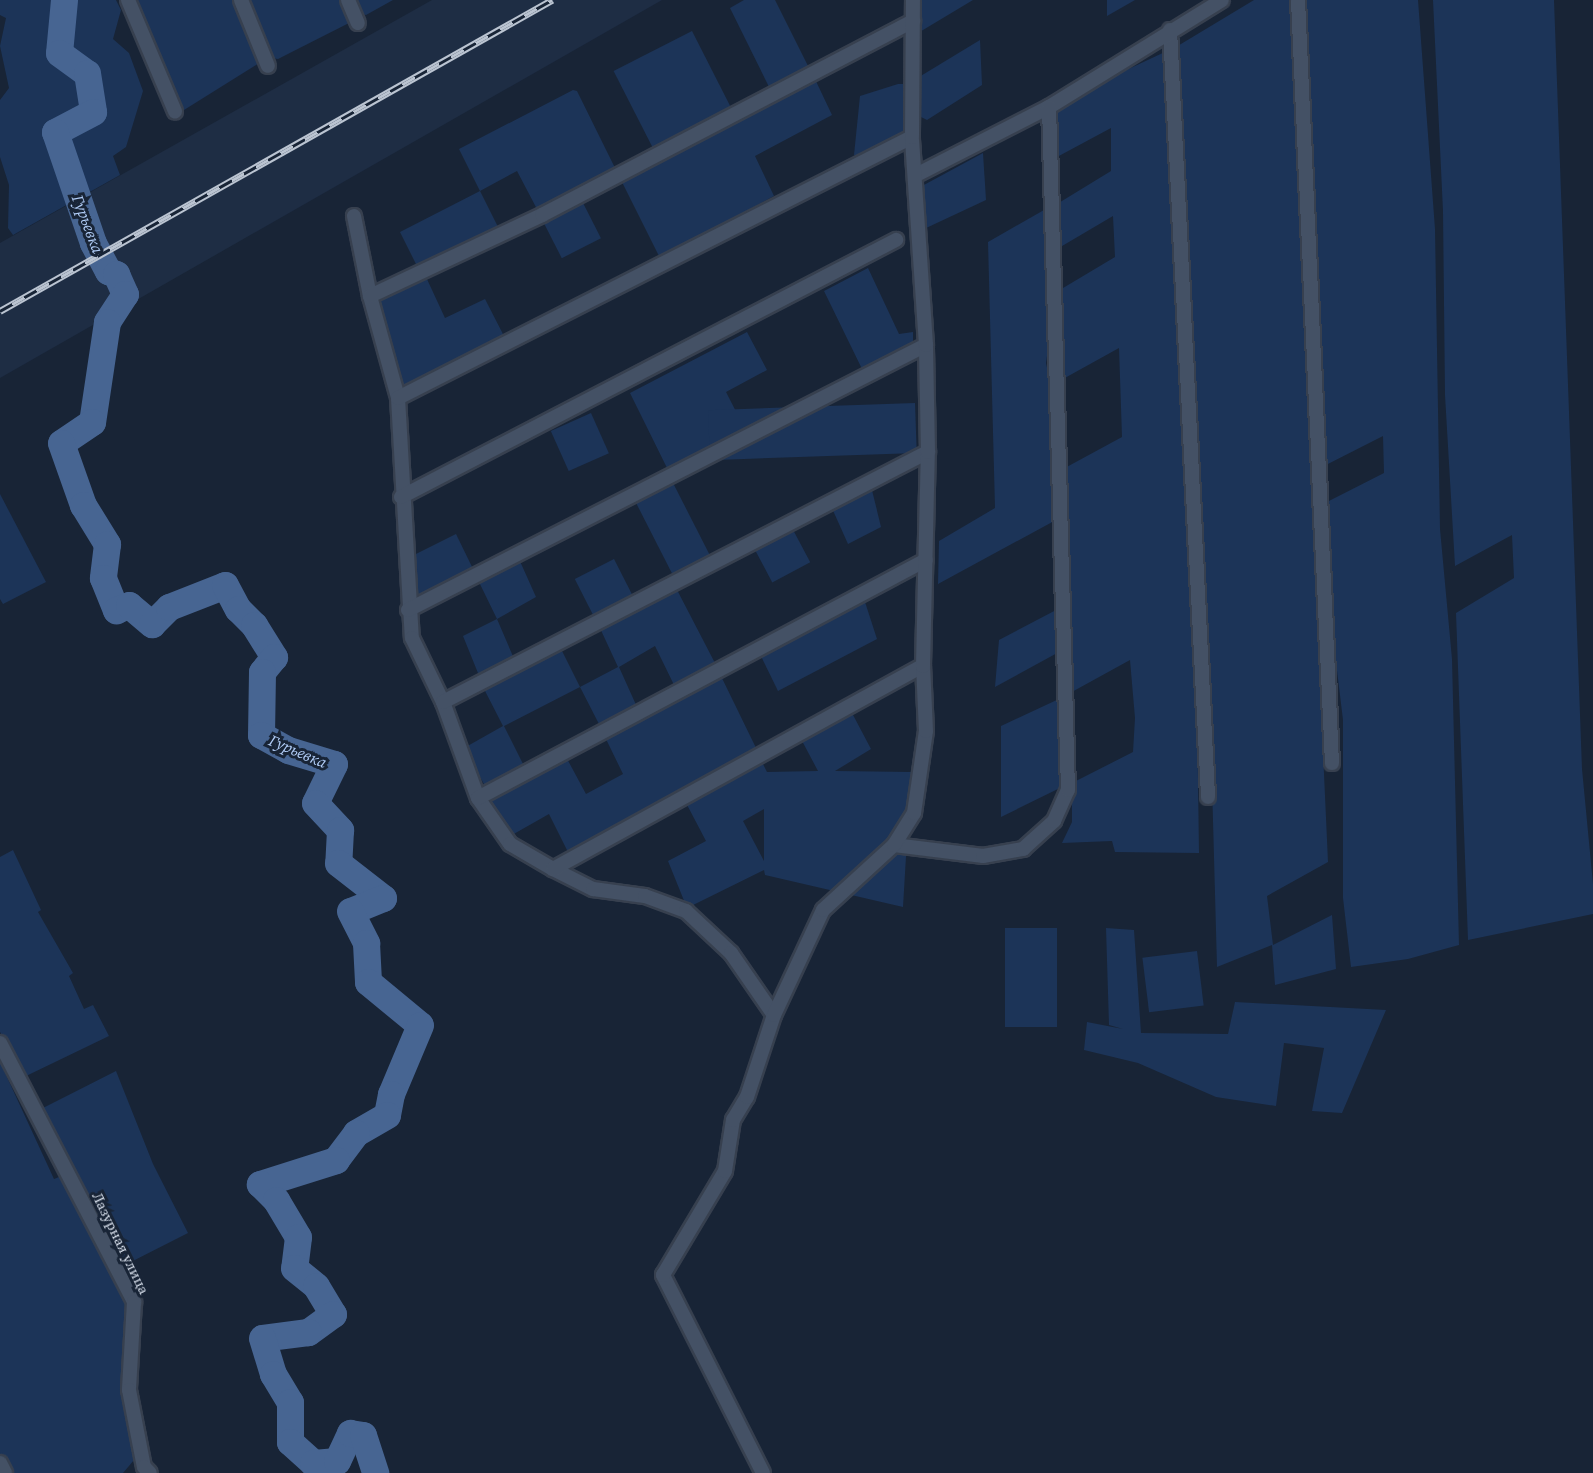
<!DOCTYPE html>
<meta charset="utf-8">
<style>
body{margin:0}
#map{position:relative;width:1593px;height:1473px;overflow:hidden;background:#182436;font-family:"Source Serif 4",serif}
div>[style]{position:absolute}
.built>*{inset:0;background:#1e2d44}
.green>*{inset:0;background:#1c3458;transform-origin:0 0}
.river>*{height:27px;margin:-13.5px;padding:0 13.5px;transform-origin:13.5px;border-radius:13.5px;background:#476592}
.roads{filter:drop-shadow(2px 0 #37404f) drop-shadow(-2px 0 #37404f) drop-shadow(0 2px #37404f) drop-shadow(0 -2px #37404f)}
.minor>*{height:14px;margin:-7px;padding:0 7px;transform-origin:7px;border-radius:7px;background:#445165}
.rail>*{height:7px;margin-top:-3.5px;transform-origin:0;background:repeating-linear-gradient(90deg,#182436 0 14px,#bbc4d1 0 28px);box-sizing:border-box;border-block:2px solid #bbc4d1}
span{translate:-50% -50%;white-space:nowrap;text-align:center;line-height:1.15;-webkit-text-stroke:6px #182436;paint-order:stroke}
.street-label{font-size:15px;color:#d8e0ec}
.water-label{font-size:16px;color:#b1cdf7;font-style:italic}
</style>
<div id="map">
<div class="built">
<i style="clip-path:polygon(432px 0,662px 0,0 378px,0 243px)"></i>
</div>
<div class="green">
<i style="clip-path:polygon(0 0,116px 0,121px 10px,113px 39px,129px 53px,143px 91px,126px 147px,113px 156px,120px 175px,13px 235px,8px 228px,9px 185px,0 157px,0 100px,9px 88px,0 46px,6px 18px,0 15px)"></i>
<i style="clip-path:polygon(132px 0,238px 0,261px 62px,184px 110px)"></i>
<i style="clip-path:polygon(248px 0,344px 0,351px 16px,349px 23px,278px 59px,272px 58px)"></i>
<i style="clip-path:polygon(354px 0,393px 0,366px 15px,359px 13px)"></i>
<i style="clip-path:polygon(744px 0,775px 0,809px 68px,770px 89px,730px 8px)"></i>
<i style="clip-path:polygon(917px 0,973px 0,918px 33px)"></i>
<i style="clip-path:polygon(1107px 0,1135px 0,1107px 16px)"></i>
<i style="clip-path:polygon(1254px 0,1294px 0,1304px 332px,1328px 862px,1267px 896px,1273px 945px,1332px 915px,1336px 969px,1275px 985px,1272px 945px,1217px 967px,1212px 784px,1176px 47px)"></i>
<i style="clip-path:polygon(1303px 0,1418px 0,1435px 229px,1440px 529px,1452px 659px,1459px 945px,1408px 959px,1351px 967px,1343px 898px,1343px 720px,1328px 596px,1323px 504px,1384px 473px,1383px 436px,1322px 467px)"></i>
<i style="clip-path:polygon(1433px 0,1554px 0,1582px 769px,1593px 884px,1593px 914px,1468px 940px,1456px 613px,1514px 578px,1512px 535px,1455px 566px,1445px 395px,1443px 211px)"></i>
<i style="left:692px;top:31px;width:88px;height:88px;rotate:63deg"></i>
<i style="clip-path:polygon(980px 40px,982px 85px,927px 120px,921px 117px,919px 77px)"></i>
<i style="clip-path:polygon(1167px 51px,1197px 706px,1199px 853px,1115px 852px,1112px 841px,1062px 843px,1072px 822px,1072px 783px,1133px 752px,1135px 718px,1130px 660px,1070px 693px,1063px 469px,1122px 437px,1119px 348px,1063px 379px,1058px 291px,1115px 257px,1113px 216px,1057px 249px,1057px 204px,1111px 171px,1111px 128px,1057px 157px,1054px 112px,1105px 80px)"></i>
<i style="clip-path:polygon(814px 77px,832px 115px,755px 156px,774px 196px,660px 258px,620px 178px)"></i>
<i style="clip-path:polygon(898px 84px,906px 84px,906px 133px,861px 157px,854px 155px,860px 96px)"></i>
<i style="clip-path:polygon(573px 90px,577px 91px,616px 170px,538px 211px,517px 171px,480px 191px,500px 231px,419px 270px,400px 232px,480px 191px,459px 149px)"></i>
<i style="clip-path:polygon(983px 153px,986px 200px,924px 229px,922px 186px)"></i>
<i style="left:581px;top:199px;width:44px;height:44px;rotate:63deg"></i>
<i style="clip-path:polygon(1044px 210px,1049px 342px,1046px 363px,1051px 386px,1056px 520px,938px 584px,939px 541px,995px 508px,988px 242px)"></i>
<i style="clip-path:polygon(868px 268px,899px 334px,913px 332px,913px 343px,908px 350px,863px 371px,824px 291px)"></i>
<i style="clip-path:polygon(426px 277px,445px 318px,485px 299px,505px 338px,408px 387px,399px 383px,377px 305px,383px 298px)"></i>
<i style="clip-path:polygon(747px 332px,767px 370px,726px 392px,746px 431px,669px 472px,630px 393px)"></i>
<i style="left:915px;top:403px;width:50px;height:207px;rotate:88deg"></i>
<i style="left:591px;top:413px;width:44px;height:44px;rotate:66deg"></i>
<i style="left:671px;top:479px;width:89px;height:42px;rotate:63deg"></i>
<i style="clip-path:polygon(871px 486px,881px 527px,848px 544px,831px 506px)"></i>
<i style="clip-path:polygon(0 494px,46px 582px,3px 604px,0 599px)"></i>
<i style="left:791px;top:526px;width:41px;height:43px;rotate:62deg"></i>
<i style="clip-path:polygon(456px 534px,475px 573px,429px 596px,413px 595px,410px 557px)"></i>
<i style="clip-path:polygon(519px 559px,536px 597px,497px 619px,515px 661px,480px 678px,463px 636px,497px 619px,478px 580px)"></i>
<i style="left:614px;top:559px;width:44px;height:44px;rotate:63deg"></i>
<i style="clip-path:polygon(675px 586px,716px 665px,675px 687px,655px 646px,619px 667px,637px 707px,600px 726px,580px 687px,504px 726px,524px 766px,485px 786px,464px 748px,503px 726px,483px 687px,560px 647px,580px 687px,618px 667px,599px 626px)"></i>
<i style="clip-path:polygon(865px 602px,877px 639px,778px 691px,759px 652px)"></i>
<i style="clip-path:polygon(1058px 609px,1059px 652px,995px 687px,999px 640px)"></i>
<i style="clip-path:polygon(719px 672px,758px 752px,569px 854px,549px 814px,512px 835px,486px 802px,565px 755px,586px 794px,623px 774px,604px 735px)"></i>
<i style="clip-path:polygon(1061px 698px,1064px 786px,1001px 817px,1001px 726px)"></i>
<i style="clip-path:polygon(evenodd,852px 713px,871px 749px,835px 771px,911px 772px,903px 907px,765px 875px,764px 870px,687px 908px,668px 861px,706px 841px,685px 801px,761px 760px,767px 772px,818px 771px,801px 739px,852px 713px,764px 809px,764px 861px,743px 821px,764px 809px)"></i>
<i style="clip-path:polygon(13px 850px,41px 910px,38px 912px,73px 973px,69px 976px,84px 1009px,93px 1005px,109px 1036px,24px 1077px,0 1032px,0 857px)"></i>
<i style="left:1005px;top:928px;width:52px;height:99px"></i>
<i style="clip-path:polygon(1106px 928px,1134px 930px,1141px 1033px,1228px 1034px,1235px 1002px,1386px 1010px,1342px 1113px,1312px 1111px,1324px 1048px,1284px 1043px,1276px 1106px,1216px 1097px,1138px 1063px,1084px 1050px,1087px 1022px,1123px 1029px,1109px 1025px)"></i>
<i style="left:1197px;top:951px;width:55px;height:55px;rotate:83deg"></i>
<i style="clip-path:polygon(0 1062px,54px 1179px,59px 1177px,128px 1302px,120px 1391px,134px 1460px,123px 1473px,9px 1473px,0 1455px)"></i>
<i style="clip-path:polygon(116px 1071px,153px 1164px,188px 1233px,121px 1267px,41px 1109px)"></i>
</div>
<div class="river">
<i style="left:64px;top:0;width:53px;rotate:95.4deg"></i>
<i style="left:59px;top:53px;width:34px;rotate:36deg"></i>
<i style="left:87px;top:73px;width:39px;rotate:81deg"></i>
<i style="left:93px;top:112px;width:43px;rotate:152.2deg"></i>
<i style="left:55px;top:132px;width:117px;rotate:71.1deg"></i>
<i style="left:93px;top:243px;width:32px;rotate:62deg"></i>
<i style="left:108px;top:271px;width:9px;rotate:21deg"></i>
<i style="left:116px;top:274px;width:22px;rotate:66deg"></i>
<i style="left:125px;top:294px;width:33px;rotate:123deg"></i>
<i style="left:107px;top:322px;width:101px;rotate:98.5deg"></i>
<i style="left:92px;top:422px;width:37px;rotate:146deg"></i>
<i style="left:61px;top:443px;width:66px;rotate:70.5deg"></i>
<i style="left:83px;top:505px;width:46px;rotate:58.4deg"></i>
<i style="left:107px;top:544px;width:34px;rotate:97deg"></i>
<i style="left:103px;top:578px;width:35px;rotate:68deg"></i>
<i style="left:116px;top:610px;width:14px;rotate:-21deg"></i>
<i style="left:129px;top:605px;width:30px;rotate:40deg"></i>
<i style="left:152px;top:624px;width:24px;rotate:-45deg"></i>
<i style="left:169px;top:607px;width:60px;rotate:-21.4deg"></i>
<i style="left:225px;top:585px;width:27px;rotate:62deg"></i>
<i style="left:238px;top:609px;width:23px;rotate:45deg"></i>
<i style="left:254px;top:625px;width:38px;rotate:58deg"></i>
<i style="left:274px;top:657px;width:19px;rotate:129deg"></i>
<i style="left:262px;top:672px;width:63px;rotate:90.9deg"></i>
<i style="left:261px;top:735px;width:31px;rotate:29deg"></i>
<i style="left:288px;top:750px;width:48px;rotate:16.9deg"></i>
<i style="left:334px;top:764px;width:43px;rotate:116deg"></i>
<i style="left:315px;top:803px;width:37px;rotate:47deg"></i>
<i style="left:340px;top:830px;width:33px;rotate:93deg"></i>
<i style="left:338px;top:863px;width:57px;rotate:37.9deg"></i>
<i style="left:383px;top:898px;width:35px;rotate:158deg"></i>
<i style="left:350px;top:911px;width:36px;rotate:63deg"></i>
<i style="left:366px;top:943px;width:39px;rotate:87deg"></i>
<i style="left:368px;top:982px;width:67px;rotate:39.6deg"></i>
<i style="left:420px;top:1025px;width:75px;rotate:112.8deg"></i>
<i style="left:391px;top:1094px;width:21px;rotate:101deg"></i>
<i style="left:387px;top:1115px;width:36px;rotate:150deg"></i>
<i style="left:356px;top:1133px;width:34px;rotate:127deg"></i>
<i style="left:336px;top:1160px;width:80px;rotate:162.5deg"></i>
<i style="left:260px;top:1184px;width:23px;rotate:45deg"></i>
<i style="left:276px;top:1200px;width:43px;rotate:59.3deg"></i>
<i style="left:298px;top:1237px;width:31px;rotate:97deg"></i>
<i style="left:294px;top:1268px;width:28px;rotate:39deg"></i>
<i style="left:316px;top:1286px;width:33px;rotate:59deg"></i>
<i style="left:333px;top:1314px;width:31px;rotate:144deg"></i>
<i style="left:308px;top:1332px;width:46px;rotate:172.6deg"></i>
<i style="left:262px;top:1338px;width:38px;rotate:73deg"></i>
<i style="left:273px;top:1374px;width:33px;rotate:59deg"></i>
<i style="left:290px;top:1402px;width:40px;rotate:90deg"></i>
<i style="left:290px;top:1442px;width:31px;rotate:42deg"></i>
<i style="left:313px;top:1463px;width:24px;rotate:-5deg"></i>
<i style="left:337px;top:1461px;width:31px;rotate:-65deg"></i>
<i style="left:350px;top:1433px;width:13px;rotate:9deg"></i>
<i style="left:363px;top:1435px;width:40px;rotate:72deg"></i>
</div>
<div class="roads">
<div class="minor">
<i style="left:128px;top:0;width:121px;rotate:67.1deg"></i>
<i style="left:241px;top:0;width:71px;rotate:67.8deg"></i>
<i style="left:348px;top:0;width:25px;rotate:67deg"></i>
<i style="left:1298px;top:0;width:764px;rotate:87.45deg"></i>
<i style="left:1170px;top:30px;width:768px;rotate:87.16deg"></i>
<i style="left:916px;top:175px;width:149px;rotate:-27.1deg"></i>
<i style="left:1049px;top:107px;width:203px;rotate:-31.7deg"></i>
<i style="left:354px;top:216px;width:82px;rotate:78.7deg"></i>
<i style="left:370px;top:296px;width:106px;rotate:74.6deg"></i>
<i style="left:398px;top:398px;width:240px;rotate:86.7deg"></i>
<i style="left:412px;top:638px;width:71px;rotate:64.2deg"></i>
<i style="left:443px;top:702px;width:102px;rotate:70deg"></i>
<i style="left:478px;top:798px;width:56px;rotate:55.2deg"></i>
<i style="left:510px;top:844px;width:50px;rotate:30.2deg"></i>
<i style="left:553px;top:869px;width:45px;rotate:26.6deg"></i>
<i style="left:593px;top:889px;width:52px;rotate:7.7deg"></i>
<i style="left:645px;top:896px;width:44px;rotate:20.1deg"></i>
<i style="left:686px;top:911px;width:62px;rotate:43deg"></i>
<i style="left:731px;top:953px;width:75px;rotate:55.3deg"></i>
<i style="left:370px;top:296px;width:190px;rotate:-25.2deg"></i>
<i style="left:542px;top:215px;width:419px;rotate:-27.6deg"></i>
<i style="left:398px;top:398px;width:576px;rotate:-26.92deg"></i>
<i style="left:401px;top:497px;width:558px;rotate:-27.44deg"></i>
<i style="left:408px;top:610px;width:582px;rotate:-27.09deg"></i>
<i style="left:443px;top:702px;width:546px;rotate:-27.27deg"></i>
<i style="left:478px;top:798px;width:507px;rotate:-27.98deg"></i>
<i style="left:894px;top:845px;width:90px;rotate:7deg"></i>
<i style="left:983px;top:856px;width:41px;rotate:-9.9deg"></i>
<i style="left:1023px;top:849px;width:42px;rotate:-42.1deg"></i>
<i style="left:1054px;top:821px;width:34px;rotate:-66deg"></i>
<i style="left:1068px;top:790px;width:683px;rotate:-91.59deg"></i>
<i style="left:553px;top:869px;width:422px;rotate:-28.8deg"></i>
<i style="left:0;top:1043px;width:292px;rotate:62.6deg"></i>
<i style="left:134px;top:1302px;width:88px;rotate:93.3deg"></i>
<i style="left:129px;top:1390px;width:78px;rotate:79deg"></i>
<i style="left:144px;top:1467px;width:8px;rotate:45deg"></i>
<i style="left:0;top:1463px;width:11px;rotate:63deg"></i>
<i style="left:763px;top:1473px;width:222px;rotate:-116.8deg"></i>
<i style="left:663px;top:1275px;width:121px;rotate:-59.2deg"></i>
<i style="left:725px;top:1171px;width:52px;rotate:-81.1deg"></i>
<i style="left:733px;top:1120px;width:27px;rotate:-59deg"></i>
<i style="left:747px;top:1097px;width:86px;rotate:-71.8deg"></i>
<i style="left:774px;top:1015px;width:116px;rotate:-65deg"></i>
<i style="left:823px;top:910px;width:96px;rotate:-42.5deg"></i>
<i style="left:894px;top:845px;width:38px;rotate:-58deg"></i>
<i style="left:914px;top:813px;width:83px;rotate:-81.7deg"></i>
<i style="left:926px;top:731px;width:65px;rotate:-92.6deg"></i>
<i style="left:923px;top:666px;width:214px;rotate:-88.7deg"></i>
<i style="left:928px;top:452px;width:107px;rotate:-91.1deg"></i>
<i style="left:926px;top:345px;width:208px;rotate:-93.9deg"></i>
<i style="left:912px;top:137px;width:137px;rotate:-89.6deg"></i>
</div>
</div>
<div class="rail">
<i style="left:0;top:311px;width:634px;rotate:-29.4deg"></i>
</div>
<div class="street-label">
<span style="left:121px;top:1243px;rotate:64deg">Лазурная улица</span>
</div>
<div class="water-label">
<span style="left:88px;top:224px;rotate:69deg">Гурьевка</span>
<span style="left:298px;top:751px;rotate:23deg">Гурьевка</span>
</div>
</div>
